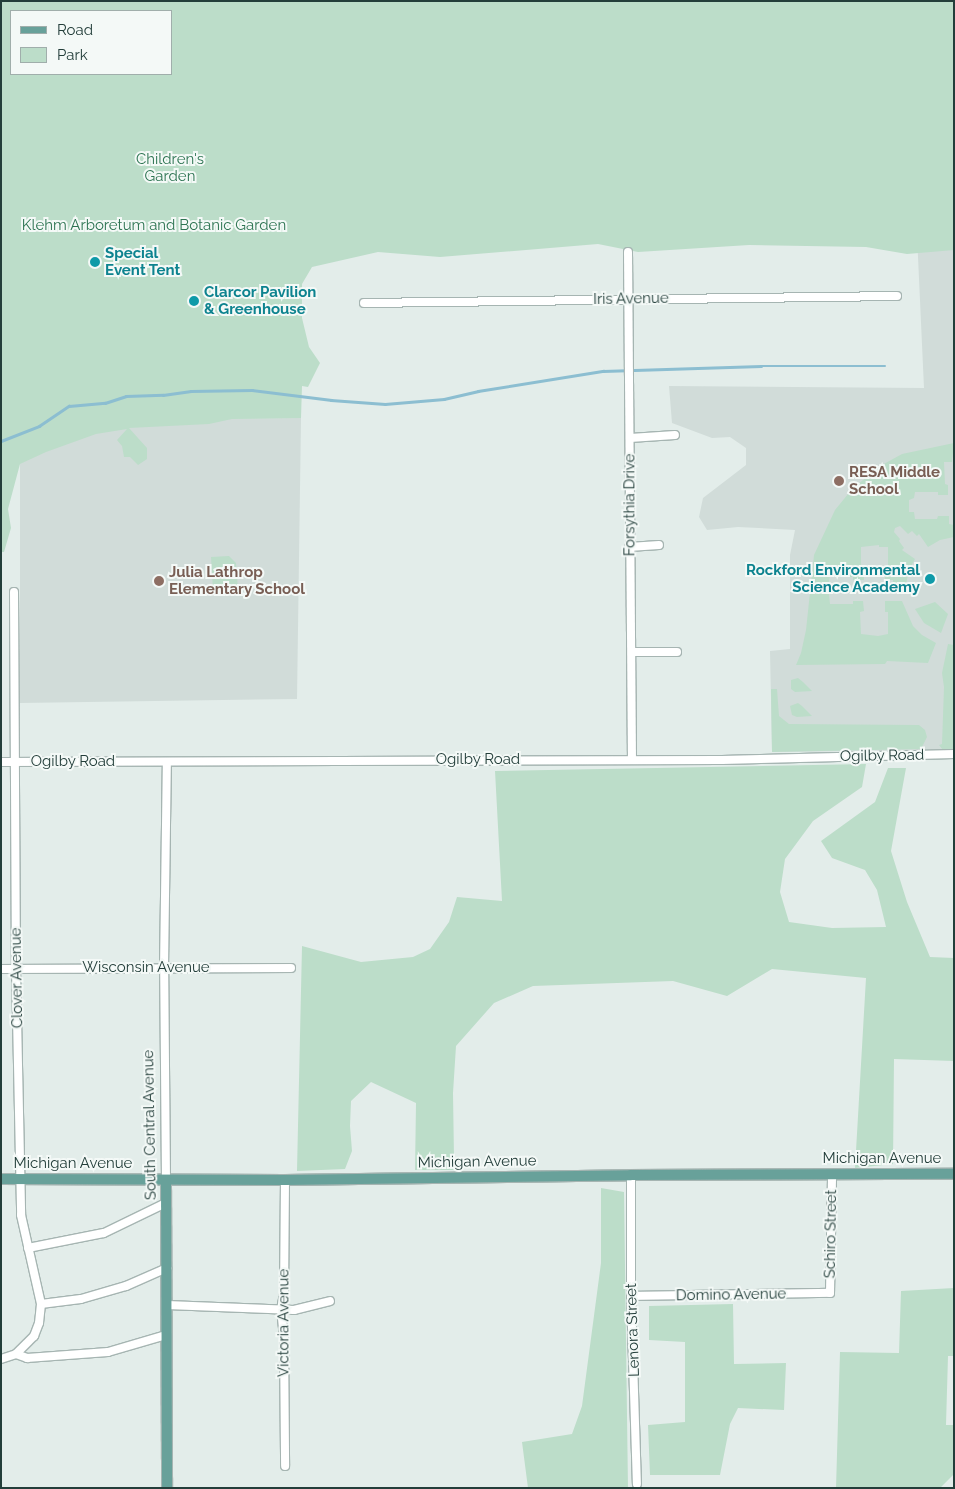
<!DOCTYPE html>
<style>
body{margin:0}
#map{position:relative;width:955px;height:1489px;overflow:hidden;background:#e3edea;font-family:Raleway,sans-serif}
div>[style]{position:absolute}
.built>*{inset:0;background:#d1dcd9}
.green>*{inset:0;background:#bcddc9}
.stream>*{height:2.5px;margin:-1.25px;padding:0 1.25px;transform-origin:1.25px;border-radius:1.25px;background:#8cbed1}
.roads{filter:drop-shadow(1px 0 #a6b5b2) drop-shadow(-1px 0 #a6b5b2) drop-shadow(0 1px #a6b5b2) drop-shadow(0 -1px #a6b5b2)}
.minor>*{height:8px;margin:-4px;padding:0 4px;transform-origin:4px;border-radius:4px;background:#fff}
.major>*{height:10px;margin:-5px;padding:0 5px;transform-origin:5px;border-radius:5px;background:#68a19a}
.dots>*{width:14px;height:14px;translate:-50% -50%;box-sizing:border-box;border:2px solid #f4f9f7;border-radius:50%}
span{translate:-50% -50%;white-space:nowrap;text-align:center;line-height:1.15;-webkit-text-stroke:4px #f4f9f7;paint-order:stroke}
.park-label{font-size:15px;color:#2d7452}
.culture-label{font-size:15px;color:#0d838f;font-weight:700}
.left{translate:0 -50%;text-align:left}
.right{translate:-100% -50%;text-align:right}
.street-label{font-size:15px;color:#233e3a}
.education-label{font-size:15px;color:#785e54;font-weight:700}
.frame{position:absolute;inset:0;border:2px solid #233e3a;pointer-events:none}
.legend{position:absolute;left:10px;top:10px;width:162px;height:65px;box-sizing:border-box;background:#f4f9f7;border:1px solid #a0aeab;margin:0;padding:6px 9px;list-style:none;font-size:15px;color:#233e3a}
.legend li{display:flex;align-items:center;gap:10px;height:25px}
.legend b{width:25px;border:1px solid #a0aeab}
</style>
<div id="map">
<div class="built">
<i style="clip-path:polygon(954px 234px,954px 750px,772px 752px,770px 651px,790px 649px,790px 555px,795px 530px,738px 527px,707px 530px,699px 517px,703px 498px,746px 465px,746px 448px,730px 437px,712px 438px,672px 423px,669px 386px,924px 388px,917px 235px)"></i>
<i style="clip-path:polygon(301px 418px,297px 699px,20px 703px,20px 448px,112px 419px)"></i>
</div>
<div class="green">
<i style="clip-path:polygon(evenodd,1px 1px,954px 1px,954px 250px,907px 254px,866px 247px,749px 245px,638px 252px,598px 244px,440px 257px,378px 252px,312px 267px,302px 284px,302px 318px,309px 347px,320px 363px,308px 387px,302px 386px,301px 418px,232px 419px,209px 424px,129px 428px,147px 448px,147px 459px,138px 465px,130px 457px,124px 457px,122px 446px,117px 440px,127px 429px,96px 434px,46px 452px,20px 464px,8px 509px,11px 528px,4px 552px,1px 552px,1px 1px,11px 11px,171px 11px,171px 74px,11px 74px,11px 11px)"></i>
<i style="clip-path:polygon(954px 443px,952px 462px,944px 462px,945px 484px,948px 485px,948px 495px,938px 495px,938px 492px,915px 492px,914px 498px,909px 500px,909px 512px,914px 512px,915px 519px,937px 519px,938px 516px,949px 516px,949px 524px,954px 525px,954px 537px,940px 540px,928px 547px,919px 534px,917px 536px,912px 531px,908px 534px,900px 526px,895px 528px,894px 532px,900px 539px,899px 541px,904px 548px,902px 550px,915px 559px,909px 570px,905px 589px,893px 589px,893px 580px,885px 580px,885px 569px,888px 569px,888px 547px,879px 547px,879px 545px,861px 547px,861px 569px,864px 569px,864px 580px,853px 580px,853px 577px,830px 577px,828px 585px,830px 604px,853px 604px,853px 601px,863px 601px,864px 611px,860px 612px,861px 634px,878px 636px,888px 634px,888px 612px,885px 612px,885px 601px,902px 601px,913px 626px,922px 635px,936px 643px,928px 663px,887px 661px,885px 664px,796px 665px,801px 653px,806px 630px,814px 555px,835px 510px,853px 488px,882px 465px,902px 454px)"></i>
<i style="clip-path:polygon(229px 556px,236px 563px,238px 589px,213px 590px,211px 557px)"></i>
<i style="clip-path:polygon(935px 602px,948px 614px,941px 633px,924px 623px,915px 609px)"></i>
<i style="clip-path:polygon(948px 644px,954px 645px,954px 750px,943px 750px,939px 745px,942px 744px,944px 687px,942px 673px)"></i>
<i style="clip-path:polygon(798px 678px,803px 682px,812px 691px,795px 692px,791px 689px,791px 680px)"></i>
<i style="clip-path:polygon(771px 689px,777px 689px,779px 716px,789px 724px,919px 725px,925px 730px,927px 737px,921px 749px,772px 752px)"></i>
<i style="clip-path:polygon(798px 703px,802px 706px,812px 716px,797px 717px,792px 715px,790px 706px)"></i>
<i style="clip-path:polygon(866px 764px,862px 787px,813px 821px,785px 859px,780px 892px,789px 922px,832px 928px,886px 927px,877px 890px,865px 870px,832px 858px,821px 841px,875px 802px,888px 768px,906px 768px,891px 851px,907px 902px,930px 957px,954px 958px,954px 1061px,894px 1059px,893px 1164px,855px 1168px,866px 978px,772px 969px,727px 996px,673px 981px,533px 986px,494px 1003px,456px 1046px,453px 1093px,454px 1158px,457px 1170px,415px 1170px,416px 1103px,371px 1082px,351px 1101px,350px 1126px,352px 1151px,345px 1169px,297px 1171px,302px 946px,361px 962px,413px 957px,430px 949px,449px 922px,457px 897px,502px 901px,495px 771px)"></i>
<i style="clip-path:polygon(601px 1188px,624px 1192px,628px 1488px,528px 1488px,522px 1442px,572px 1434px,582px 1406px,601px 1263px)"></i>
<i style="clip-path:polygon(954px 1288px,954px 1356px,948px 1356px,946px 1425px,954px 1425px,954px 1474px,940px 1488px,836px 1488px,840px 1352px,899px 1353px,901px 1291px)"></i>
<i style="clip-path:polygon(733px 1304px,734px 1364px,786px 1363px,784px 1410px,738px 1408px,730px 1424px,720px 1475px,650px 1475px,648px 1425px,685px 1422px,685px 1342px,649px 1340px,649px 1306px)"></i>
</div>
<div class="stream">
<i style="left:1px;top:441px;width:41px;rotate:-21.5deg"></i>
<i style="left:39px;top:426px;width:36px;rotate:-34deg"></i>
<i style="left:69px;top:406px;width:36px;rotate:-5deg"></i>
<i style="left:105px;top:403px;width:22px;rotate:-18deg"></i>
<i style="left:126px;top:396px;width:37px;rotate:-2deg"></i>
<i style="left:163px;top:395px;width:28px;rotate:-8deg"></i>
<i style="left:191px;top:391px;width:61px;rotate:-0.9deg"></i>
<i style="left:252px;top:390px;width:80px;rotate:7.2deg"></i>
<i style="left:331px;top:400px;width:54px;rotate:4.2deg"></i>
<i style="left:385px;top:404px;width:59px;rotate:-4.8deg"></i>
<i style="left:444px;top:399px;width:35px;rotate:-13deg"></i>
<i style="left:478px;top:391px;width:127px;rotate:-9.1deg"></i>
<i style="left:603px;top:371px;width:158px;rotate:-1.8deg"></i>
<i style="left:761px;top:366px;width:124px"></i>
</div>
<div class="roads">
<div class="minor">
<i style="left:628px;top:252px;width:507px;rotate:89.55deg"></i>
<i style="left:364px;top:303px;width:533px;rotate:-0.75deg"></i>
<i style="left:630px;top:438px;width:45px;rotate:-3.8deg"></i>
<i style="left:629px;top:547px;width:30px;rotate:-4deg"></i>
<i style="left:14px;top:592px;width:377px;rotate:89.7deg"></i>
<i style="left:16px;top:969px;width:246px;rotate:88.8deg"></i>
<i style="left:21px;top:1215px;width:91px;rotate:77.3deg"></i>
<i style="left:41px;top:1304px;width:19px;rotate:96deg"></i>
<i style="left:39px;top:1323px;width:14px;rotate:111deg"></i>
<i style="left:34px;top:1336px;width:25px;rotate:135deg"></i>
<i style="left:633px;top:652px;width:44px"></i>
<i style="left:1px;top:762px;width:721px;rotate:-0.16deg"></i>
<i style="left:722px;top:760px;width:232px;rotate:-1.5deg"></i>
<i style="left:1px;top:969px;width:290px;rotate:-0.2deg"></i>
<i style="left:631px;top:1175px;width:121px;rotate:90deg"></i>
<i style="left:631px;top:1296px;width:188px;rotate:88.2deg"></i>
<i style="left:166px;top:1180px;width:212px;rotate:-90.5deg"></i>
<i style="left:164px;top:968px;width:206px;rotate:-89.2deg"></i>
<i style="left:285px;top:1180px;width:114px;rotate:90.5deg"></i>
<i style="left:284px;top:1294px;width:15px;rotate:101deg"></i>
<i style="left:281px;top:1309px;width:30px;rotate:84deg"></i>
<i style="left:284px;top:1339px;width:127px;rotate:89.5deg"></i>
<i style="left:28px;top:1248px;width:77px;rotate:-11.2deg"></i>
<i style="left:104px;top:1233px;width:69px;rotate:-25.8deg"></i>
<i style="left:631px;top:1296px;width:199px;rotate:-0.9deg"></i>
<i style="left:830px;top:1293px;width:119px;rotate:-89deg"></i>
<i style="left:41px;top:1304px;width:40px;rotate:-7.1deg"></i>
<i style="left:81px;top:1299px;width:47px;rotate:-16.1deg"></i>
<i style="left:126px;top:1286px;width:45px;rotate:-23.7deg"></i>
<i style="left:167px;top:1305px;width:127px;rotate:2.3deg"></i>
<i style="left:294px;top:1310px;width:37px;rotate:-14deg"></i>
<i style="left:1px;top:1359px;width:16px;rotate:-18deg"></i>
<i style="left:16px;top:1354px;width:12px;rotate:20deg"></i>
<i style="left:27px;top:1358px;width:81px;rotate:-4.2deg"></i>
<i style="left:108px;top:1352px;width:60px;rotate:-16.3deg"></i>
</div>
<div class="major">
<i style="left:1px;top:1179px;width:284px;rotate:0.2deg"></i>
<i style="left:285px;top:1180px;width:346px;rotate:-0.8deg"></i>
<i style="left:631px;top:1175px;width:323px;rotate:-0.2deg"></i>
<i style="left:166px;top:1180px;width:308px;rotate:89.8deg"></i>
</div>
</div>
<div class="dots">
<i style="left:95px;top:262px;background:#0f9aa8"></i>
<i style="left:194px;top:301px;background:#0f9aa8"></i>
<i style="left:839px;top:481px;background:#8d6e63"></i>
<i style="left:930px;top:579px;background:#0f9aa8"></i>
<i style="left:159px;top:581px;background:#8d6e63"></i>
</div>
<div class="park-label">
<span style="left:170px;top:168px">Children's<br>Garden</span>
<span style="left:154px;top:226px">Klehm Arboretum and Botanic Garden</span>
</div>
<div class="culture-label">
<span class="left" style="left:105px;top:262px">Special<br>Event Tent</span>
<span class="left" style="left:204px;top:301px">Clarcor Pavilion<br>&amp; Greenhouse</span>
<span class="right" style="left:920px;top:579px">Rockford Environmental<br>Science Academy</span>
</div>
<div class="street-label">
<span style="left:631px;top:299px;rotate:-1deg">Iris Avenue</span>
<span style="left:630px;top:505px;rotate:-90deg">Forsythia Drive</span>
<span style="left:882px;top:756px;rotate:-1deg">Ogilby Road</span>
<span style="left:478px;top:760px">Ogilby Road</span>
<span style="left:73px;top:762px">Ogilby Road</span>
<span style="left:146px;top:968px">Wisconsin Avenue</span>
<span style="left:17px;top:978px;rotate:-91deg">Clover Avenue</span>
<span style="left:150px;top:1125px;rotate:-91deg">South Central Avenue</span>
<span style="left:882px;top:1159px">Michigan Avenue</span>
<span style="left:477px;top:1162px;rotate:-1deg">Michigan Avenue</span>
<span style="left:73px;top:1164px">Michigan Avenue</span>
<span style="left:831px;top:1234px;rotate:-89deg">Schiro Street</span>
<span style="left:731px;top:1295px;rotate:-1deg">Domino Avenue</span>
<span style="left:284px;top:1323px;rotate:-90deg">Victoria Avenue</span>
<span style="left:633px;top:1330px;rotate:-92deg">Lenora Street</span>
</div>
<div class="education-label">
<span class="left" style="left:849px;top:481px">RESA Middle<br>School</span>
<span class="left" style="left:169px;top:581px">Julia Lathrop<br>Elementary School</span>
</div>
<div class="frame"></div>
<ul class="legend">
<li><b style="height:6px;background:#68a19a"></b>Road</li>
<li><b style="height:14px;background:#bcddc9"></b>Park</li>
</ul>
</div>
